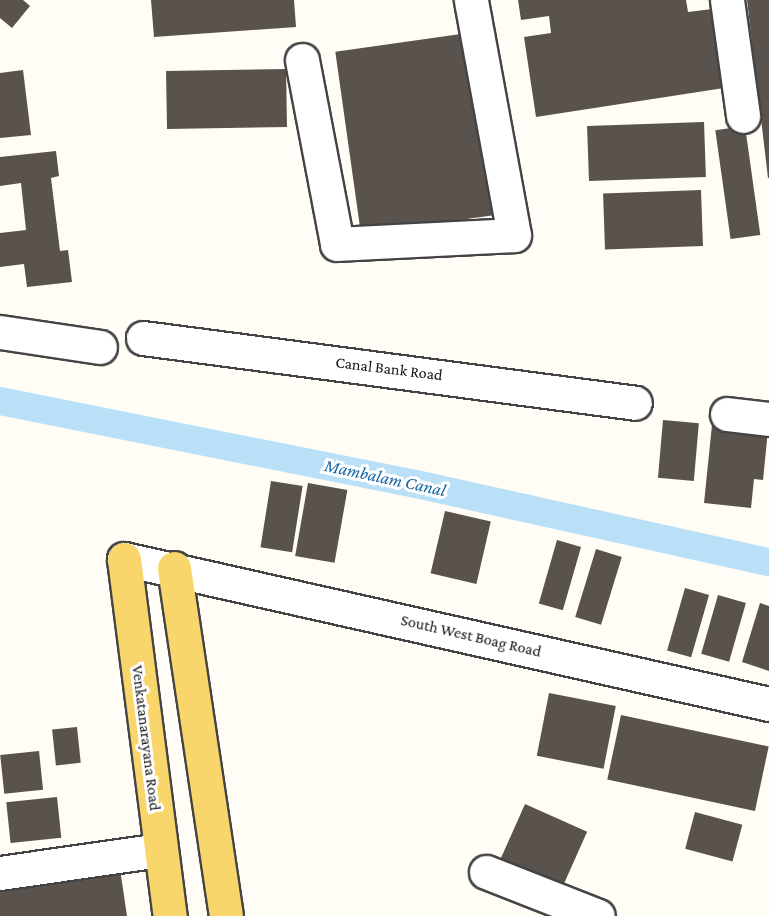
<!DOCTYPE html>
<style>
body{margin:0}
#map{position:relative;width:769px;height:916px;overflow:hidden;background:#fffdf5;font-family:"Crimson Pro",serif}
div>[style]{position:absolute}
.canal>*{height:28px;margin:-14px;padding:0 14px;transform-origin:14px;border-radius:14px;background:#b9e0f7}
.building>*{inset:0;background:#5a524d;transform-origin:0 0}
.roads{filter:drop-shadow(2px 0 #444) drop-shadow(-2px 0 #444) drop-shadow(0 2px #444) drop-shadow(0 -2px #444)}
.minor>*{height:33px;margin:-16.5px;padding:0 16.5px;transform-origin:16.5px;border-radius:16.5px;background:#fff}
.major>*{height:33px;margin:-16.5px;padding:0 16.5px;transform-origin:16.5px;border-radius:16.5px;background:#f9d66b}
span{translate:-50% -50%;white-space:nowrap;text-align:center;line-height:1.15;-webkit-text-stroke:6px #fff;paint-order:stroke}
.street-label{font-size:16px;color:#111}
.water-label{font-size:18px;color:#1768a6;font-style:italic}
</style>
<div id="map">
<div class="canal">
<i style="left:0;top:401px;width:424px;rotate:11.3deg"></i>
<i style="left:416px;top:484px;width:362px;rotate:12.5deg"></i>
</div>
<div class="building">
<i style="clip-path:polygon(0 0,23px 0,30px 6px,12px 28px,0 18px)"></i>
<i style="clip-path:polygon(151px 0,294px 0,296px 27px,154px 37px)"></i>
<i style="clip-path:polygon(518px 0,686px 0,688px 12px,712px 9px,724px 88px,536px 117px,524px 37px,551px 33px,549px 16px,521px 20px)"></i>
<i style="clip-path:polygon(747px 0,769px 0,769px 178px,768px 178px)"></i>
<i style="left:468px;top:33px;width:184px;height:134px;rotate:82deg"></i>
<i style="left:286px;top:69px;width:58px;height:120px;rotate:89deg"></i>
<i style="clip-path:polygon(23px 70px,31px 135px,0 138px,0 73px)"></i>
<i style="left:704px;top:122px;width:55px;height:117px;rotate:88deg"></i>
<i style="left:745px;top:126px;width:110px;height:30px;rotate:82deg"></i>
<i style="clip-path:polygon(56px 151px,59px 176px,51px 178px,60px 251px,68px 250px,72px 282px,27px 287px,24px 264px,0 267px,0 233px,26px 230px,21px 183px,0 186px,0 157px)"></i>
<i style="left:701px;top:190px;width:56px;height:98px;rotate:88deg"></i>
<i style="left:663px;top:420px;width:36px;height:58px;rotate:5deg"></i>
<i style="clip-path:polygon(712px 425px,768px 430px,763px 480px,754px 479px,751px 508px,704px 503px)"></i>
<i style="left:271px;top:481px;width:32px;height:67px;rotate:9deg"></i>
<i style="left:308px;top:483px;width:40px;height:74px;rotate:10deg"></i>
<i style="left:445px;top:511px;width:47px;height:64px;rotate:13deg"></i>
<i style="left:557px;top:540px;width:25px;height:66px;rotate:16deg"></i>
<i style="left:596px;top:549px;width:27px;height:71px;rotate:17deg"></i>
<i style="left:685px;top:588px;width:25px;height:65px;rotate:16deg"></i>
<i style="left:718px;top:595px;width:29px;height:61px;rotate:16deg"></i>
<i style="clip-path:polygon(760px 603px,769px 606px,769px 671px,742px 662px)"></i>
<i style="left:549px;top:693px;width:68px;height:64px;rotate:11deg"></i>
<i style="left:621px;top:715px;width:151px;height:66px;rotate:12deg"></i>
<i style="left:77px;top:727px;width:36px;height:25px;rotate:84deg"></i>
<i style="left:39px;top:751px;width:39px;height:39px;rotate:84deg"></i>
<i style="left:57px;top:797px;width:41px;height:51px;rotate:84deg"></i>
<i style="left:525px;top:804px;width:68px;height:60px;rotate:24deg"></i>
<i style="left:695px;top:812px;width:49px;height:38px;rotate:15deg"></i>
<i style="clip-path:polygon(120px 869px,127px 916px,0 916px,0 886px)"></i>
</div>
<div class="roads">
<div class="minor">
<i style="left:727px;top:0;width:117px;rotate:82.1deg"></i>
<i style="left:302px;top:60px;width:187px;rotate:79.2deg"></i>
<i style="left:337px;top:244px;width:177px;rotate:-2.9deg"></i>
<i style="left:514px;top:235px;width:239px;rotate:-100.4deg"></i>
<i style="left:0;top:332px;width:101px;rotate:8.5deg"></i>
<i style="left:143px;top:338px;width:496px;rotate:7.5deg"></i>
<i style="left:727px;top:414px;width:42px;rotate:6.8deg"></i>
<i style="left:124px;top:559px;width:661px;rotate:12.67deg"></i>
<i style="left:486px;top:872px;width:120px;rotate:21.4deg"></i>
<i style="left:0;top:873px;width:162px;rotate:-8.2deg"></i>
</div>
<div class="major">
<i style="left:124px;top:559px;width:360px;rotate:82.7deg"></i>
<i style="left:174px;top:568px;width:352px;rotate:81.5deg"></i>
</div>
</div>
<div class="street-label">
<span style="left:389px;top:369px;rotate:7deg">Canal Bank Road</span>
<span style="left:471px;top:636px;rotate:13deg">South West Boag Road</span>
<span style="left:146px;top:738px;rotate:83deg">Venkatanarayana Road</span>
</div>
<div class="water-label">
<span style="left:385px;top:478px;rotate:12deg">Mambalam Canal</span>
</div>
</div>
